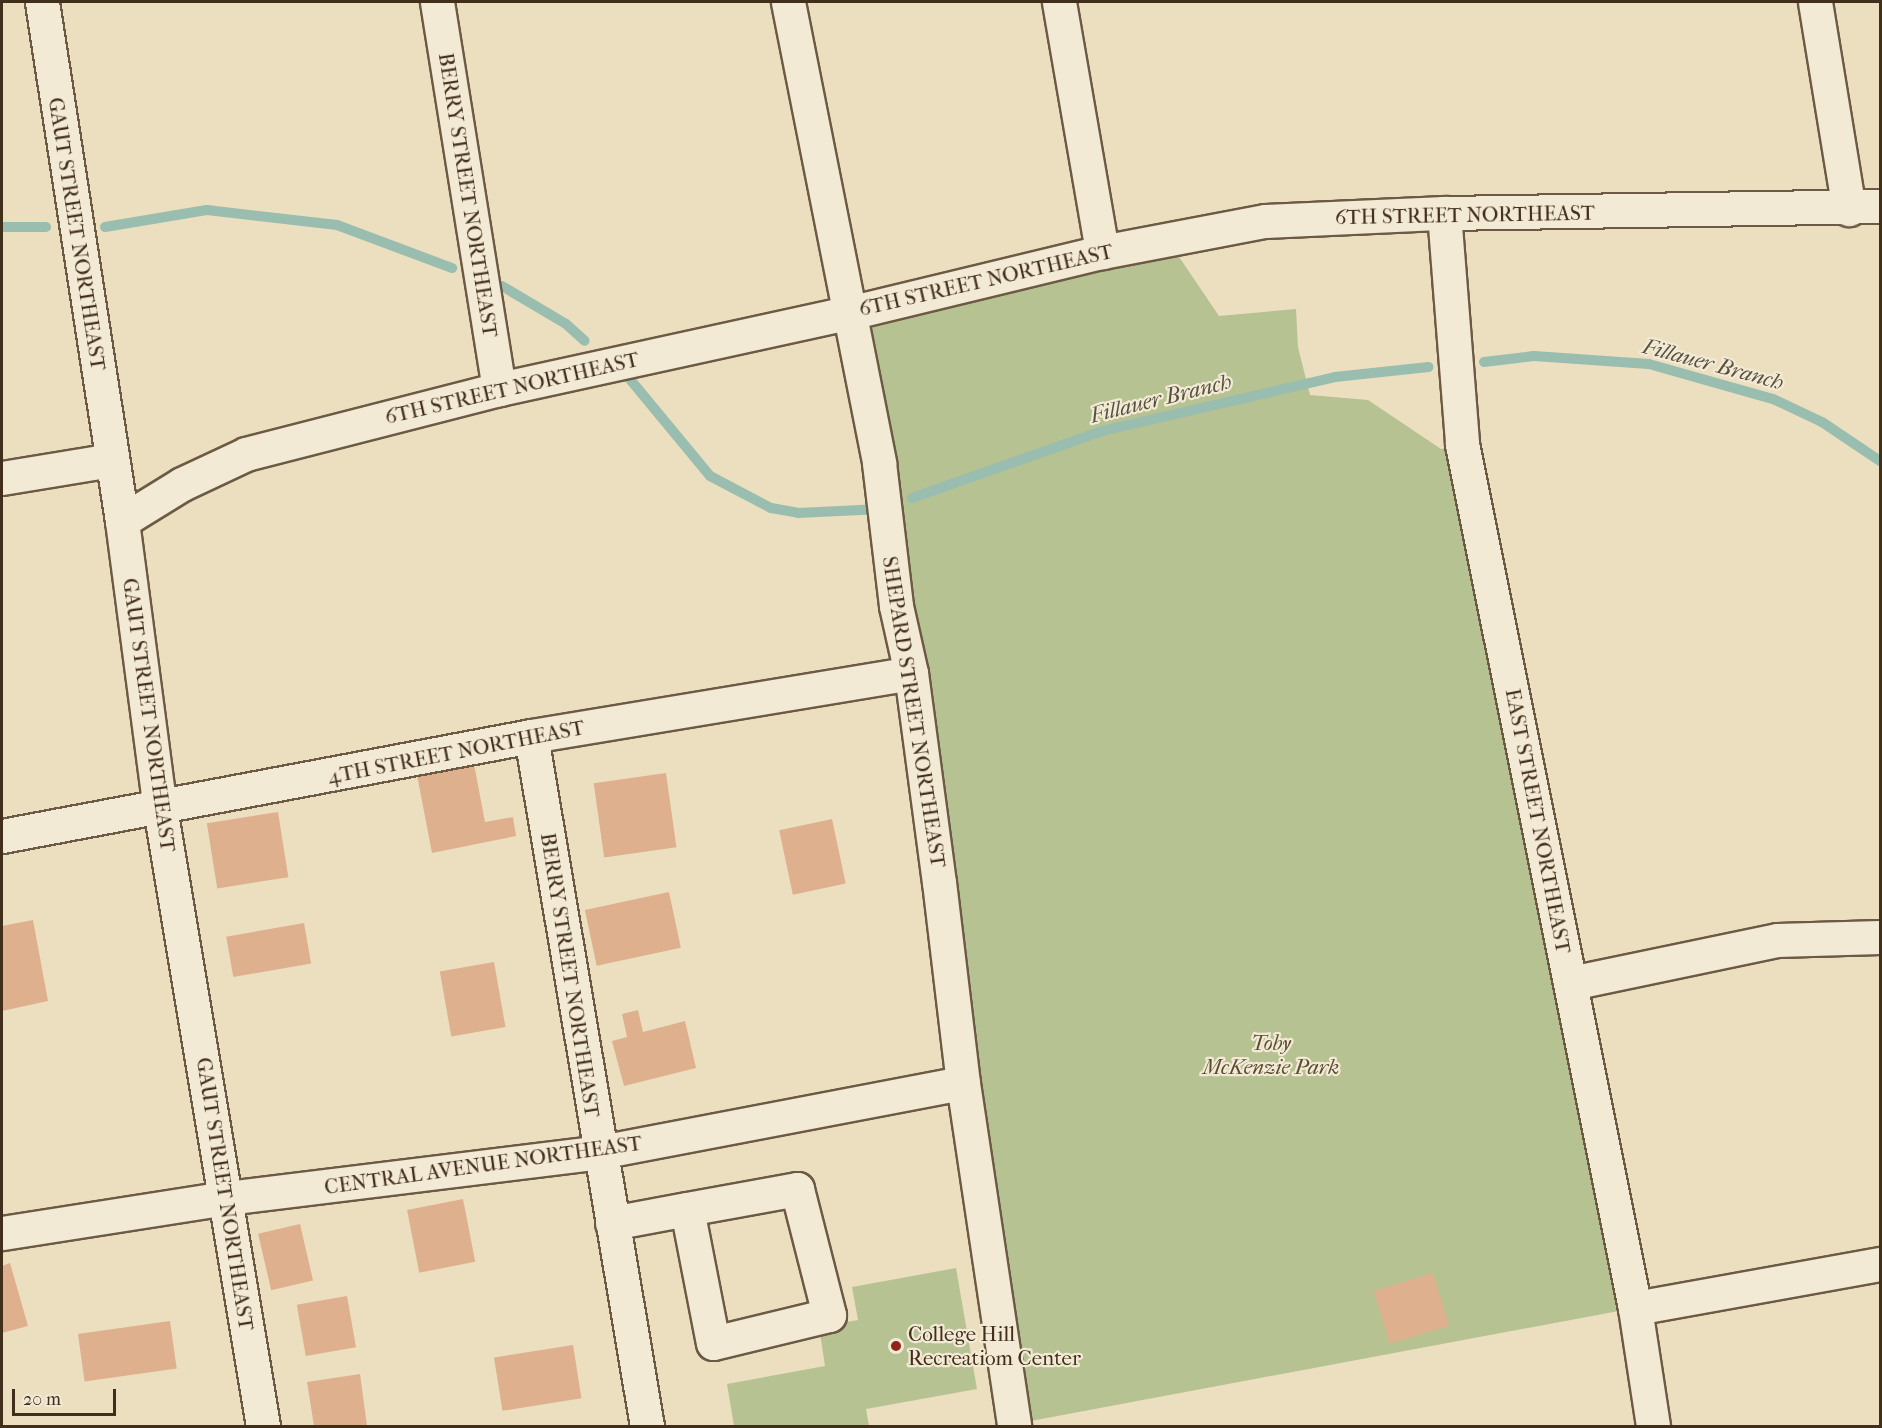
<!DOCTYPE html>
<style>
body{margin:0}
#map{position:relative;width:1882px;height:1428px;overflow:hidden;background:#ecdfbf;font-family:"IM FELL French Canon",serif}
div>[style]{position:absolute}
.green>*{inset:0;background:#b7c292}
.stream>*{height:10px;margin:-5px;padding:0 5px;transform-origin:5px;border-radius:5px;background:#99bdaf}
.building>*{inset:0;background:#deb08d;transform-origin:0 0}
.roads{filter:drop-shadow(2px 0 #6c5a44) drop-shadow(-2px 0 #6c5a44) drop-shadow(0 2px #6c5a44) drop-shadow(0 -2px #6c5a44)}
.minor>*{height:33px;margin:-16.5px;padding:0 16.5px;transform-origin:16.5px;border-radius:16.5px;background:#f3ead5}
.dots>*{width:16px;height:16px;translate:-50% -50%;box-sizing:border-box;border:3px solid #f3ead5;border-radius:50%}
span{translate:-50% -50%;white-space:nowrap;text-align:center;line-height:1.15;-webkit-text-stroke:4.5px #f3ead5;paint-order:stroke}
.street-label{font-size:21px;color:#412e1b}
.park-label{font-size:21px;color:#594c33;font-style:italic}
.poi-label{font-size:21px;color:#412e1b}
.left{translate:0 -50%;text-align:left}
.water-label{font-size:22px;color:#575240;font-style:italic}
.frame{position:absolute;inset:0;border:3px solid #412e1b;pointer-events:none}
.scale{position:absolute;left:12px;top:1389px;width:104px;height:27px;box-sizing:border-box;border:3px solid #412e1b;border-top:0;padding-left:8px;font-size:18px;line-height:21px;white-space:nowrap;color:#412e1b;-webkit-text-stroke:4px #f3ead5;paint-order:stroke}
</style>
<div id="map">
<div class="green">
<i style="clip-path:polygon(1167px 239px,1219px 316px,1296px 309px,1298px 347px,1310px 395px,1368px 400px,1441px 449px,1462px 444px,1635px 1308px,1014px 1424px,849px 313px)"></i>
<i style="clip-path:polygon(956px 1268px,977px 1389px,866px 1409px,869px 1426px,734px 1426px,727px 1384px,825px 1366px,819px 1327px,858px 1320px,852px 1287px)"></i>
</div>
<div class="stream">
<i style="left:2px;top:227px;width:44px"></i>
<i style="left:105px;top:227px;width:103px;rotate:-9.5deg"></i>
<i style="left:207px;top:210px;width:131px;rotate:6.6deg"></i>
<i style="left:337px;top:225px;width:123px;rotate:20.5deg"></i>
<i style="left:502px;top:286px;width:74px;rotate:30.7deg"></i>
<i style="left:566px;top:324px;width:25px;rotate:42deg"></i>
<i style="left:1484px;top:362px;width:50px;rotate:-6.8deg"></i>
<i style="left:1534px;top:356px;width:115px;rotate:4deg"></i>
<i style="left:1649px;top:364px;width:129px;rotate:15.8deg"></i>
<i style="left:1773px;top:399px;width:54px;rotate:25.1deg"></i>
<i style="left:1822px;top:422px;width:70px;rotate:33.9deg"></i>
<i style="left:624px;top:372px;width:135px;rotate:50.4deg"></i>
<i style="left:710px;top:476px;width:69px;rotate:27.7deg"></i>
<i style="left:771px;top:508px;width:27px;rotate:10deg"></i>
<i style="left:798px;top:513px;width:83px;rotate:-2.8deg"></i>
<i style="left:912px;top:498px;width:201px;rotate:-19.4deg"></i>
<i style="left:1102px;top:431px;width:239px;rotate:-13deg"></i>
<i style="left:1335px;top:377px;width:94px;rotate:-6.1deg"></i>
</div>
<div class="building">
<i style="clip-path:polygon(474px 764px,485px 822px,513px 817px,516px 836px,432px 853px,417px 775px)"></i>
<i style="left:666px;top:773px;width:75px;height:73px;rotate:82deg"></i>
<i style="left:278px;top:812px;width:66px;height:72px;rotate:81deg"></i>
<i style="left:832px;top:819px;width:66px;height:54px;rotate:78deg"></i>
<i style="left:669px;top:892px;width:57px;height:86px;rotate:78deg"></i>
<i style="clip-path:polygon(33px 920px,48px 1001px,2px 1011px,2px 926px)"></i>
<i style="left:304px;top:923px;width:41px;height:79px;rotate:80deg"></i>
<i style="left:494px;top:962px;width:66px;height:55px;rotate:80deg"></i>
<i style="clip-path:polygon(638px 1010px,643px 1032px,685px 1021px,696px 1068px,624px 1086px,612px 1041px,627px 1037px,622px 1014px)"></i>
<i style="left:463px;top:1199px;width:64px;height:57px;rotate:79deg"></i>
<i style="left:300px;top:1224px;width:58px;height:43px;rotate:77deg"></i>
<i style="clip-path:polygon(10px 1263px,28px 1326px,2px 1333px,2px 1266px)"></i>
<i style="left:1433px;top:1273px;width:55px;height:62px;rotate:73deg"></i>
<i style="left:347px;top:1296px;width:52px;height:51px;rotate:80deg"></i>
<i style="left:170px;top:1321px;width:48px;height:93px;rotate:82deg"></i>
<i style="left:573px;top:1345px;width:54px;height:80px;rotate:81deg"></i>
<i style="clip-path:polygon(360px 1374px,367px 1426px,314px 1426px,307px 1382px)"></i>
</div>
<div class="roads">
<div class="minor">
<i style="left:42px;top:2px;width:525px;rotate:81.24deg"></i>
<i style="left:122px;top:521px;width:290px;rotate:82.5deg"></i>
<i style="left:160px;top:808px;width:627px;rotate:80.54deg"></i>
<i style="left:437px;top:2px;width:392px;rotate:80.9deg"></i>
<i style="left:788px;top:2px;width:470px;rotate:78.8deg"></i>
<i style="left:879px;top:463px;width:144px;rotate:83.2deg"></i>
<i style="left:896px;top:606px;width:69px;rotate:77.4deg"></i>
<i style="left:911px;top:673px;width:211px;rotate:82.4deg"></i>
<i style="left:939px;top:882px;width:202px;rotate:83.2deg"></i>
<i style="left:963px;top:1083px;width:347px;rotate:81.5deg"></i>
<i style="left:1059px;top:2px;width:254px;rotate:80.2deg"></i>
<i style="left:1815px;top:2px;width:210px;rotate:80.7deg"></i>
<i style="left:1444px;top:213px;width:232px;rotate:85.5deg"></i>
<i style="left:1462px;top:444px;width:881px;rotate:78.68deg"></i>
<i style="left:1635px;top:1308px;width:119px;rotate:81.3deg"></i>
<i style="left:2px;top:478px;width:111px;rotate:-9.3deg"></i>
<i style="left:122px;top:521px;width:70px;rotate:-31.7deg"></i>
<i style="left:182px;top:484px;width:71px;rotate:-25.1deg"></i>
<i style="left:246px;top:454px;width:261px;rotate:-14.4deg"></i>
<i style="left:499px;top:389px;width:358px;rotate:-12.3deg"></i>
<i style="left:849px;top:313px;width:260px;rotate:-13.6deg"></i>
<i style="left:1102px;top:252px;width:166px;rotate:-10.8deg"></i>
<i style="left:1265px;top:221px;width:179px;rotate:-2.6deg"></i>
<i style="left:1444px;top:213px;width:436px;rotate:-0.9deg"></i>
<i style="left:531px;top:736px;width:700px;rotate:80.46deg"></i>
<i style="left:2px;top:836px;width:538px;rotate:-10.7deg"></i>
<i style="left:531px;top:736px;width:385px;rotate:-9.4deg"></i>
<i style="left:1571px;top:983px;width:210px;rotate:-11.8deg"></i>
<i style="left:1777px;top:940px;width:103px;rotate:-1.7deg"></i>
<i style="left:612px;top:1223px;width:76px;rotate:-10.6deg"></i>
<i style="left:687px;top:1209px;width:112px;rotate:-10.3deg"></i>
<i style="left:797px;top:1189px;width:130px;rotate:75.7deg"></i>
<i style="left:829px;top:1315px;width:119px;rotate:166.4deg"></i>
<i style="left:713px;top:1343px;width:136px;rotate:-101deg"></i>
<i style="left:2px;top:1233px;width:227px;rotate:-8.9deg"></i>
<i style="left:226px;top:1198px;width:377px;rotate:-7deg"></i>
<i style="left:600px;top:1152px;width:369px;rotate:-10.8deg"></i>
<i style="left:1635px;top:1308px;width:249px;rotate:-10.2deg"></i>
</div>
</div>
<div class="dots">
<i style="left:896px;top:1346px;background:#8f2418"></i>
</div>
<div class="street-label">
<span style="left:468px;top:195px;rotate:81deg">BERRY STREET NORTHEAST</span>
<span style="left:1465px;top:215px;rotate:-1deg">6TH STREET NORTHEAST</span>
<span style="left:77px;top:234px;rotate:81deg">GAUT STREET NORTHEAST</span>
<span style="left:986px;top:280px;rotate:-13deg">6TH STREET NORTHEAST</span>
<span style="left:512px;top:388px;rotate:-13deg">6TH STREET NORTHEAST</span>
<span style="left:914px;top:712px;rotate:81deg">SHEPARD STREET NORTHEAST</span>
<span style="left:149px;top:715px;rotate:82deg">GAUT STREET NORTHEAST</span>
<span style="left:456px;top:752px;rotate:-11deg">4TH STREET NORTHEAST</span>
<span style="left:1538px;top:821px;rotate:79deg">EAST STREET NORTHEAST</span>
<span style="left:570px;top:975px;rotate:81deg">BERRY STREET NORTHEAST</span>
<span style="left:483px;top:1165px;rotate:-8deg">CENTRAL AVENUE NORTHEAST</span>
<span style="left:225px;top:1194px;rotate:81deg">GAUT STREET NORTHEAST</span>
</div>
<div class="park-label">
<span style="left:1271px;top:1055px">Toby<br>McKenzie Park</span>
</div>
<div class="poi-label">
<span class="left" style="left:908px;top:1346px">College Hill<br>Recreatiom Center</span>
</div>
<div class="water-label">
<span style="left:1713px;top:365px;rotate:15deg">Fillauer Branch</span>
<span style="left:1161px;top:399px;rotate:-14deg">Fillauer Branch</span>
</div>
<div class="frame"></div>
<div class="scale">20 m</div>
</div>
